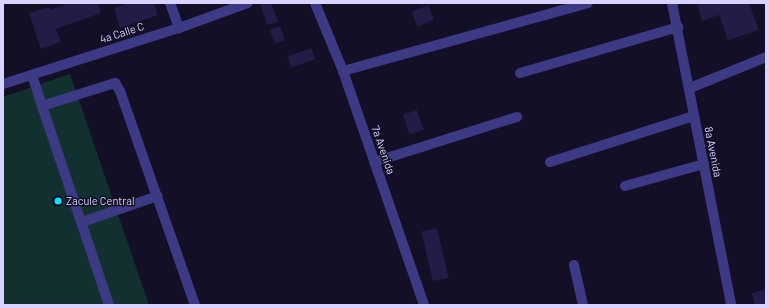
<!DOCTYPE html>
<style>
body{margin:0}
#map{position:relative;width:769px;height:308px;overflow:hidden;background:#130f26;font-family:Barlow,sans-serif}
div>[style]{position:absolute}
.green>*{inset:0;background:#12302f}
.building>*{inset:0;background:#241b47;transform-origin:0 0}
.minor>*{height:10px;margin:-5px;padding:0 5px;transform-origin:5px;border-radius:5px;background:#3d3a85}
.dots>*{width:11px;height:11px;translate:-50% -50%;box-sizing:border-box;border:2px solid #130f26;border-radius:50%}
span{translate:-50% -50%;white-space:nowrap;text-align:center;line-height:1.15;-webkit-text-stroke:3px #130f26;paint-order:stroke}
.street-label{font-size:11px;color:#d9d4ff}
.poi-label{font-size:11px;color:#d9d4ff}
.left{translate:0 -50%;text-align:left}
.frame{position:absolute;inset:0;border:4px solid #d9d4ff;pointer-events:none}
</style>
<div id="map">
<div class="green">
<i style="clip-path:polygon(70px 74px,149px 305px,3px 305px,3px 97px)"></i>
</div>
<div class="building">
<i style="clip-path:polygon(70px 3px,98px 3px,101px 13px,56px 29px,61px 42px,41px 49px,29px 13px,49px 7px,50px 10px)"></i>
<i style="clip-path:polygon(128px 3px,154px 3px,158px 15px,120px 28px,114px 8px)"></i>
<i style="clip-path:polygon(260px 3px,271px 3px,278px 22px,267px 25px)"></i>
<i style="clip-path:polygon(703px 3px,749px 3px,759px 30px,728px 40px,719px 15px,702px 21px,697px 5px)"></i>
<i style="left:428px;top:5px;width:16px;height:18px;rotate:68deg"></i>
<i style="left:280px;top:26px;width:15px;height:11px;rotate:70deg"></i>
<i style="left:311px;top:48px;width:12px;height:25px;rotate:70deg"></i>
<i style="left:417px;top:110px;width:21px;height:15px;rotate:71deg"></i>
<i style="left:437px;top:228px;width:51px;height:16px;rotate:77deg"></i>
<i style="clip-path:polygon(766px 289px,766px 305px,755px 305px,752px 293px)"></i>
</div>
<div class="minor">
<i style="left:170px;top:3px;width:27px;rotate:70deg"></i>
<i style="left:315px;top:3px;width:74px;rotate:67.6deg"></i>
<i style="left:343px;top:71px;width:248px;rotate:70.9deg"></i>
<i style="left:672px;top:3px;width:308px;rotate:78.9deg"></i>
<i style="left:343px;top:71px;width:254px;rotate:-15.5deg"></i>
<i style="left:520px;top:73px;width:165px;rotate:-16.2deg"></i>
<i style="left:32px;top:75px;width:33px;rotate:72deg"></i>
<i style="left:3px;top:84px;width:185px;rotate:-17.7deg"></i>
<i style="left:179px;top:28px;width:73px;rotate:-19.9deg"></i>
<i style="left:690px;top:88px;width:82px;rotate:-22.2deg"></i>
<i style="left:374px;top:162px;width:150px;rotate:-17.5deg"></i>
<i style="left:550px;top:162px;width:151px;rotate:-17.7deg"></i>
<i style="left:625px;top:186px;width:82px;rotate:-15.6deg"></i>
<i style="left:82px;top:222px;width:80px;rotate:-18.9deg"></i>
<i style="left:574px;top:265px;width:41px;rotate:77.3deg"></i>
<i style="left:109px;top:305px;width:210px;rotate:-108.6deg"></i>
<i style="left:42px;top:106px;width:77px;rotate:-17.5deg"></i>
<i style="left:115px;top:83px;width:9px;rotate:58deg"></i>
<i style="left:120px;top:91px;width:227px;rotate:70.7deg"></i>
</div>
<div class="dots">
<i style="left:58px;top:201px;background:#00e5ff"></i>
</div>
<div class="street-label">
<span style="left:122px;top:33px;rotate:-18deg">4a Calle C</span>
<span style="left:383px;top:150px;rotate:71deg">7a Avenida</span>
<span style="left:713px;top:152px;rotate:79deg">8a Avenida</span>
</div>
<div class="poi-label">
<span class="left" style="left:66px;top:201px">Zacule Central</span>
</div>
<div class="frame"></div>
</div>
